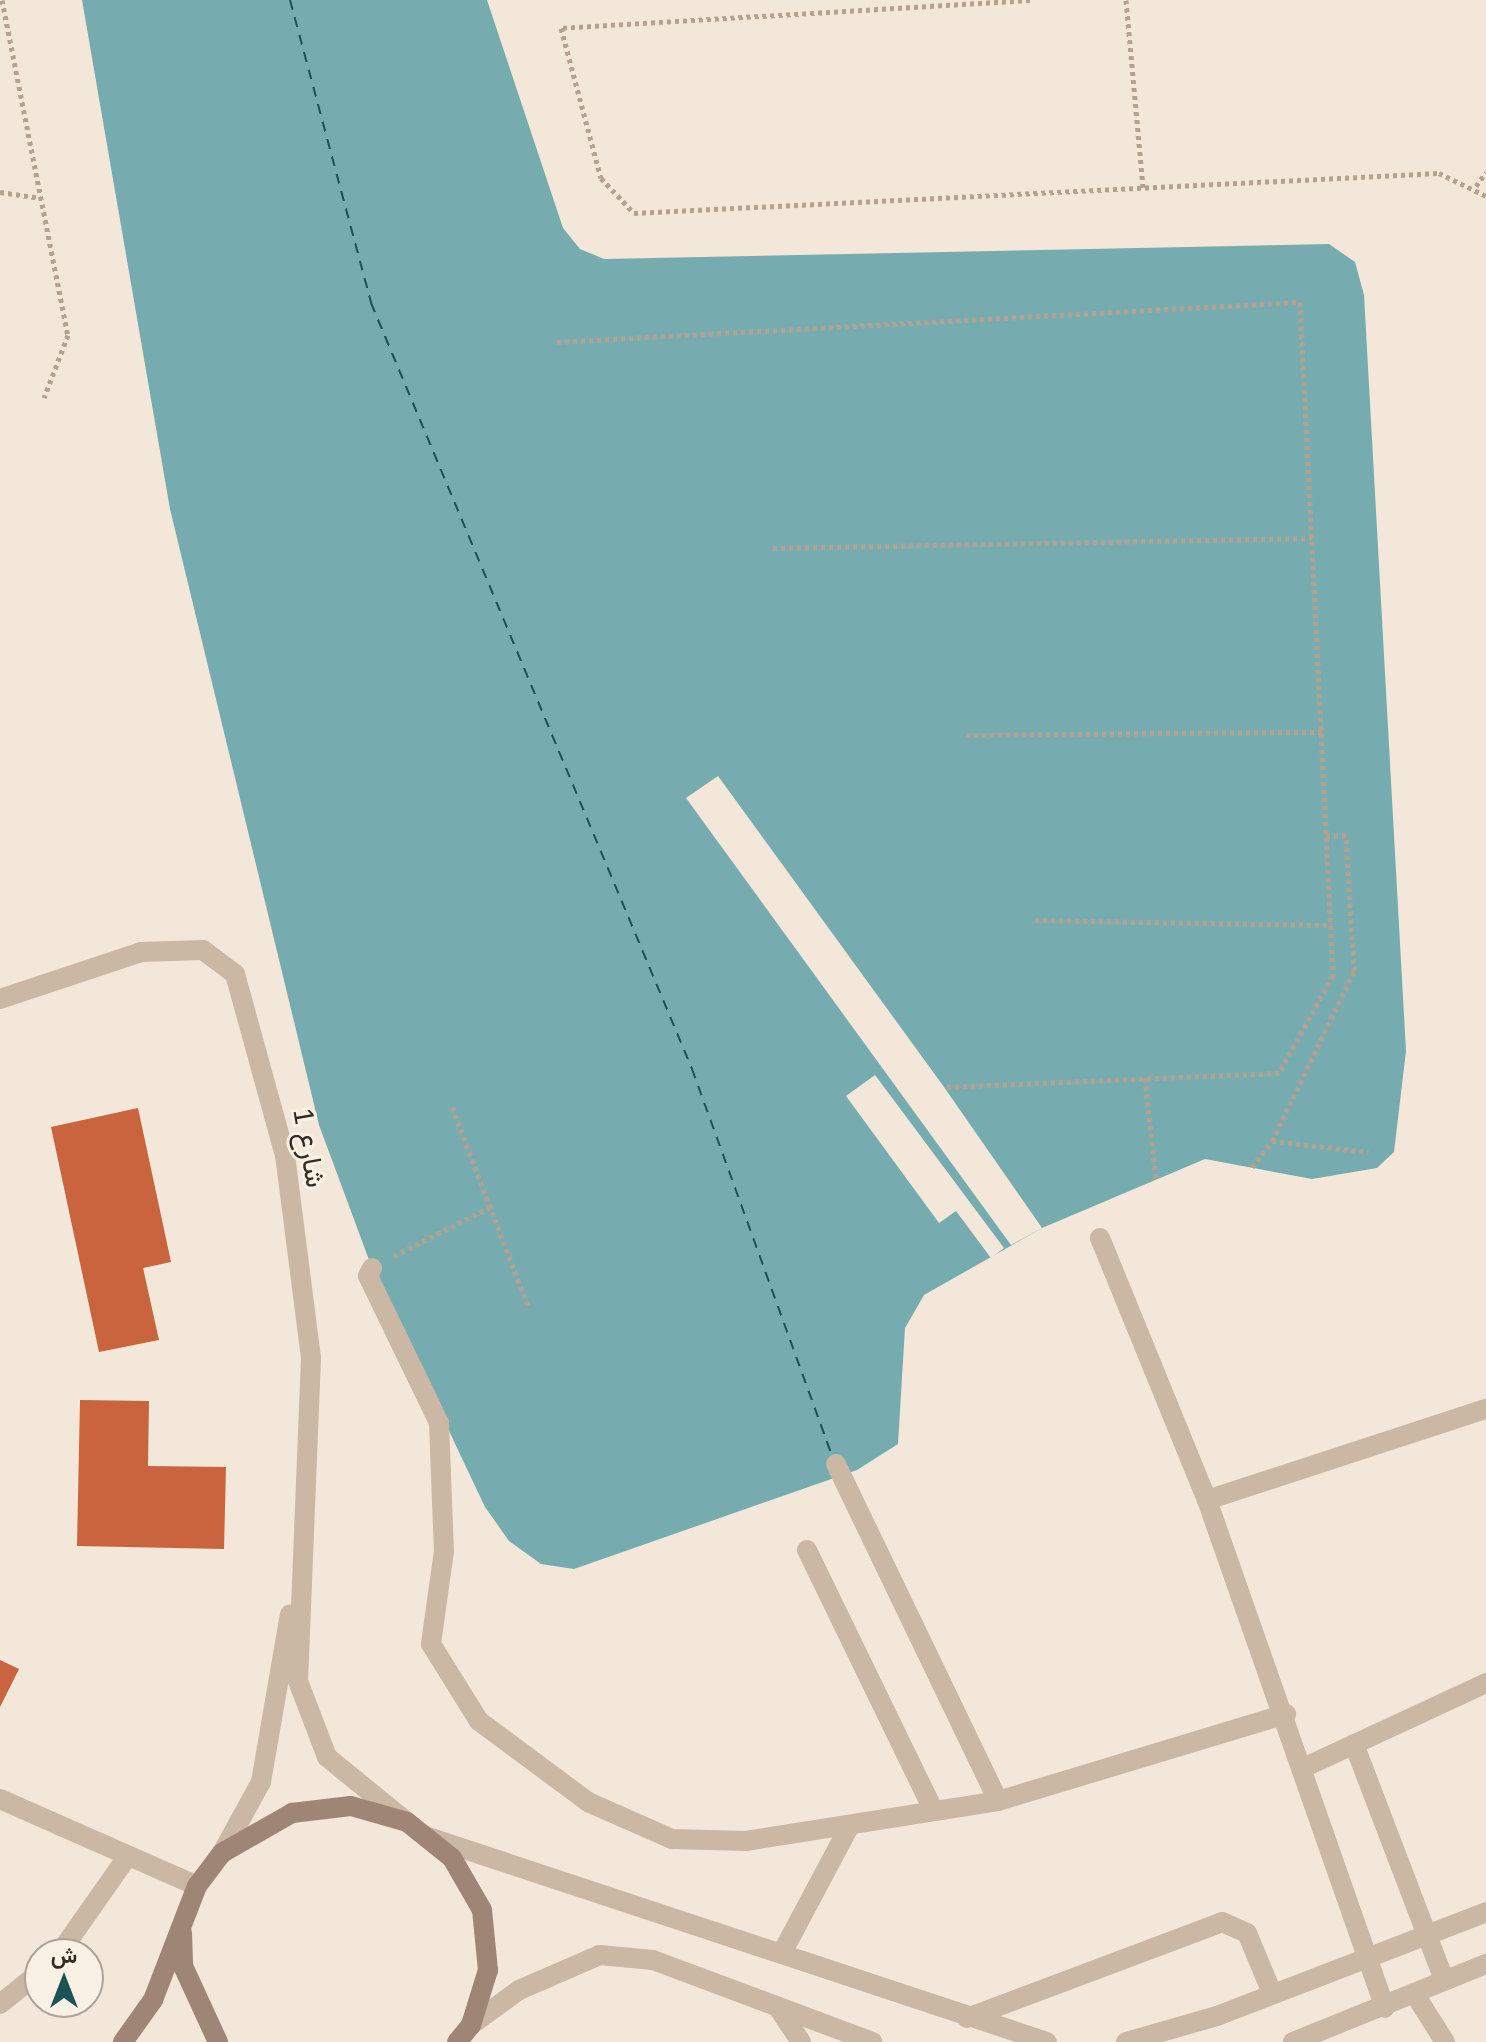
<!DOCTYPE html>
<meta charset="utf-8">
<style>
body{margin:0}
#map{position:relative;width:1486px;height:2042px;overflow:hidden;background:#f2e7d8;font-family:Arial,Vazirmatn,sans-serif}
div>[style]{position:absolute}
.water>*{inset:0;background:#76acb0}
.pier>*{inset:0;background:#f2e7d8}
.ferry>*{height:2px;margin-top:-1px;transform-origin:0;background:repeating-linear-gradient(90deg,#1a5258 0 10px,transparent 0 18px)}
.building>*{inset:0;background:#ca643e}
.path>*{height:5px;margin-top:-2.5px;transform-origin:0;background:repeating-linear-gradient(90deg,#b6a18e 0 4px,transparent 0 8px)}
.lane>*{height:20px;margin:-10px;padding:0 10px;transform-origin:10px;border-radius:10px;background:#cab7a4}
.street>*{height:20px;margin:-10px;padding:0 10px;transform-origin:10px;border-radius:10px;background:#cab7a4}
.secondary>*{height:20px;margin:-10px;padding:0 10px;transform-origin:10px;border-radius:10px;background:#9e8575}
span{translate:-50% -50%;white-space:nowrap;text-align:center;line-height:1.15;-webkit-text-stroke:6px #faf1e5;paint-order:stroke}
.street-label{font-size:28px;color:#352b26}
.north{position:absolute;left:24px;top:1938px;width:80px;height:80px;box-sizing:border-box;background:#faf1e5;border:2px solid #aba299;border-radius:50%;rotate:0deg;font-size:22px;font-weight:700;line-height:32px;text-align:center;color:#352b26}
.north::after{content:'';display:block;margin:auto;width:28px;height:36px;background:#1a5258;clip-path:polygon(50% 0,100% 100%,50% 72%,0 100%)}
</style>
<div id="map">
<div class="water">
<i style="clip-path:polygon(82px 0,487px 0,563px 228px,580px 249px,604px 259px,1329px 244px,1355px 262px,1364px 295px,1406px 1051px,1394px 1152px,1377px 1168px,1312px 1179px,1205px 1159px,1042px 1228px,924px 1295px,905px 1328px,898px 1444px,857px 1470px,574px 1569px,541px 1564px,509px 1541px,485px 1507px,372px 1268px,319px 1125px,170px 509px)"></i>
</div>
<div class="pier">
<i style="clip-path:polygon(718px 776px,944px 1087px,1042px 1228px,1011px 1245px,686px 798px)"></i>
<i style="clip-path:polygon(875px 1075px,1004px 1248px,991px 1258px,956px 1211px,939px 1223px,846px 1096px)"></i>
</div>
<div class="ferry">
<i style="left:290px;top:0;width:314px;rotate:75deg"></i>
<i style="left:371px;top:303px;width:831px;rotate:67.26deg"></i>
<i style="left:692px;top:1069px;width:411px;rotate:70.1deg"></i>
</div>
<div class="building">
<i style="clip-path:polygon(138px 1108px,171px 1262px,143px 1268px,159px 1340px,99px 1352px,51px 1127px)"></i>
<i style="clip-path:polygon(80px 1400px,149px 1401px,148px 1466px,226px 1467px,224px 1549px,77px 1546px)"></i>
<i style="clip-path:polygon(0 1660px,19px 1669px,0 1707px)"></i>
</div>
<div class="path">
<i style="left:2px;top:0;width:341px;rotate:78.9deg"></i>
<i style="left:68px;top:335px;width:67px;rotate:110.9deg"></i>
<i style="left:1030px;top:0;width:470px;rotate:176.6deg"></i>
<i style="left:561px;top:28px;width:155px;rotate:75.1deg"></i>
<i style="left:601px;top:178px;width:48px;rotate:46.7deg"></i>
<i style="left:634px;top:213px;width:806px;rotate:-2.84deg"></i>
<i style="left:1439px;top:173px;width:52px;rotate:26.1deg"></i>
<i style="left:1126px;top:0;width:188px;rotate:84.8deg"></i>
<i style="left:1476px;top:186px;width:17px;rotate:-54deg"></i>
<i style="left:0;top:192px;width:41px;rotate:8.3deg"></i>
<i style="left:557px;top:342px;width:744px;rotate:-3.08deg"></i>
<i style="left:1300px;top:302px;width:674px;rotate:87.19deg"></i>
<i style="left:1333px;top:975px;width:112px;rotate:118.9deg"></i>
<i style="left:1279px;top:1073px;width:335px;rotate:177.6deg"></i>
<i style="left:773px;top:548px;width:539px;rotate:-1.06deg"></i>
<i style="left:966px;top:735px;width:356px;rotate:-0.5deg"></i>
<i style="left:1035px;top:920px;width:297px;rotate:1deg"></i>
<i style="left:1145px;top:1078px;width:103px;rotate:83.8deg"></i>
<i style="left:452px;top:1107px;width:216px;rotate:69.1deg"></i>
<i style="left:1272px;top:1141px;width:97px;rotate:6.5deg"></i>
<i style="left:1252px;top:1167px;width:33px;rotate:-52deg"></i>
<i style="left:1272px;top:1141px;width:189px;rotate:-64.2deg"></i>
<i style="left:1354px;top:971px;width:136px;rotate:-93.4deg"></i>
<i style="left:1346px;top:835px;width:21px;rotate:177deg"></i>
<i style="left:394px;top:1256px;width:108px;rotate:-27deg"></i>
</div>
<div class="lane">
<i style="left:1100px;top:1238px;width:283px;rotate:67.8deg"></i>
<i style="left:1207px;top:1500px;width:538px;rotate:70.69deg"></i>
<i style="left:372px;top:1268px;width:9px;rotate:117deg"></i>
<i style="left:368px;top:1276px;width:163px;rotate:64.2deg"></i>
<i style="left:439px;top:1423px;width:128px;rotate:87.8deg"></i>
<i style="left:444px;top:1551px;width:94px;rotate:98deg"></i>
<i style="left:431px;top:1644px;width:91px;rotate:58.1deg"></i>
<i style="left:479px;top:1721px;width:136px;rotate:36.6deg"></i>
<i style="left:588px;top:1802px;width:92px;rotate:23.8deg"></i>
<i style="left:672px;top:1839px;width:74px;rotate:1.5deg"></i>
<i style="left:746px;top:1841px;width:255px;rotate:-9deg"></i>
<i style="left:836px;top:1464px;width:374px;rotate:64.3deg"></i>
<i style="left:998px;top:1801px;width:301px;rotate:-16.8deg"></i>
<i style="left:1207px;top:1500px;width:293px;rotate:-18.1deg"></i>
<i style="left:807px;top:1550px;width:289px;rotate:64.1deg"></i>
<i style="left:1354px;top:1744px;width:253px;rotate:69.1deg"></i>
<i style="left:1303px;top:1768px;width:202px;rotate:-24.9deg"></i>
<i style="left:0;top:1799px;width:215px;rotate:23.8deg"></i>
<i style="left:782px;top:1953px;width:140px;rotate:-62deg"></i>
<i style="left:59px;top:1954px;width:120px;rotate:-54.9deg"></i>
<i style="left:1414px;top:1993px;width:58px;rotate:57.7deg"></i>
<i style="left:0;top:2004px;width:51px;rotate:-38.7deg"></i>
<i style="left:777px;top:2006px;width:43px;rotate:56.3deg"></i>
<i style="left:967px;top:2018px;width:272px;rotate:-20.6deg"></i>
<i style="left:1222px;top:1922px;width:27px;rotate:24deg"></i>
<i style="left:1247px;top:1933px;width:65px;rotate:67.4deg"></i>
</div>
<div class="street">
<i style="left:0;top:999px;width:149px;rotate:-18.4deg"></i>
<i style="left:141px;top:952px;width:62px;rotate:-1.8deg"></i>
<i style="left:203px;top:950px;width:40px;rotate:37deg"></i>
<i style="left:235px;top:974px;width:188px;rotate:74.6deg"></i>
<i style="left:285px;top:1155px;width:205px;rotate:82.7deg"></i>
<i style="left:311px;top:1358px;width:323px;rotate:92.3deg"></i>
<i style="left:298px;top:1681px;width:81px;rotate:69.1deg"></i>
<i style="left:327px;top:1757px;width:103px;rotate:39.1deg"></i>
<i style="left:425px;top:1836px;width:655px;rotate:18.32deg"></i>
<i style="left:222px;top:1853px;width:81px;rotate:-61.2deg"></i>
<i style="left:261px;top:1782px;width:170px;rotate:-80.2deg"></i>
<i style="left:471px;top:2025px;width:59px;rotate:-36.1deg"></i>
<i style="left:519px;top:1990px;width:88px;rotate:-23.4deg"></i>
<i style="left:600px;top:1955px;width:53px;rotate:5.4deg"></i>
<i style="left:653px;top:1960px;width:234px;rotate:20.5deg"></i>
<i style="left:1126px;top:2042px;width:95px;rotate:-15.9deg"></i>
<i style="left:1217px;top:2016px;width:288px;rotate:-21.1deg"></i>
<i style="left:1293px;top:2042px;width:208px;rotate:-22deg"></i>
</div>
<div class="secondary">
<i style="left:182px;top:1933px;width:33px;rotate:88deg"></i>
<i style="left:183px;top:1966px;width:84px;rotate:65.3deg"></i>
<i style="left:123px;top:2042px;width:52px;rotate:-54.5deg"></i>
<i style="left:153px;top:2000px;width:122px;rotate:-68.9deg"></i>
<i style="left:197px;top:1886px;width:41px;rotate:-52.9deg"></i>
<i style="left:222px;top:1853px;width:81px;rotate:-29.7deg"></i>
<i style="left:292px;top:1813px;width:59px;rotate:-6.8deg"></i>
<i style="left:351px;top:1806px;width:58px;rotate:15.9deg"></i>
<i style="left:407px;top:1822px;width:58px;rotate:38.7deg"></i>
<i style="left:452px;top:1858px;width:60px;rotate:60deg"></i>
<i style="left:482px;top:1910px;width:60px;rotate:84.3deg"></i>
<i style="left:488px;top:1970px;width:58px;rotate:107.2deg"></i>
<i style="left:471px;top:2025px;width:22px;rotate:129deg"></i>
</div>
<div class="street-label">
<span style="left:309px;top:1148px;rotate:80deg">شارع 1</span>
</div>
<div class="north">ش</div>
</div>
